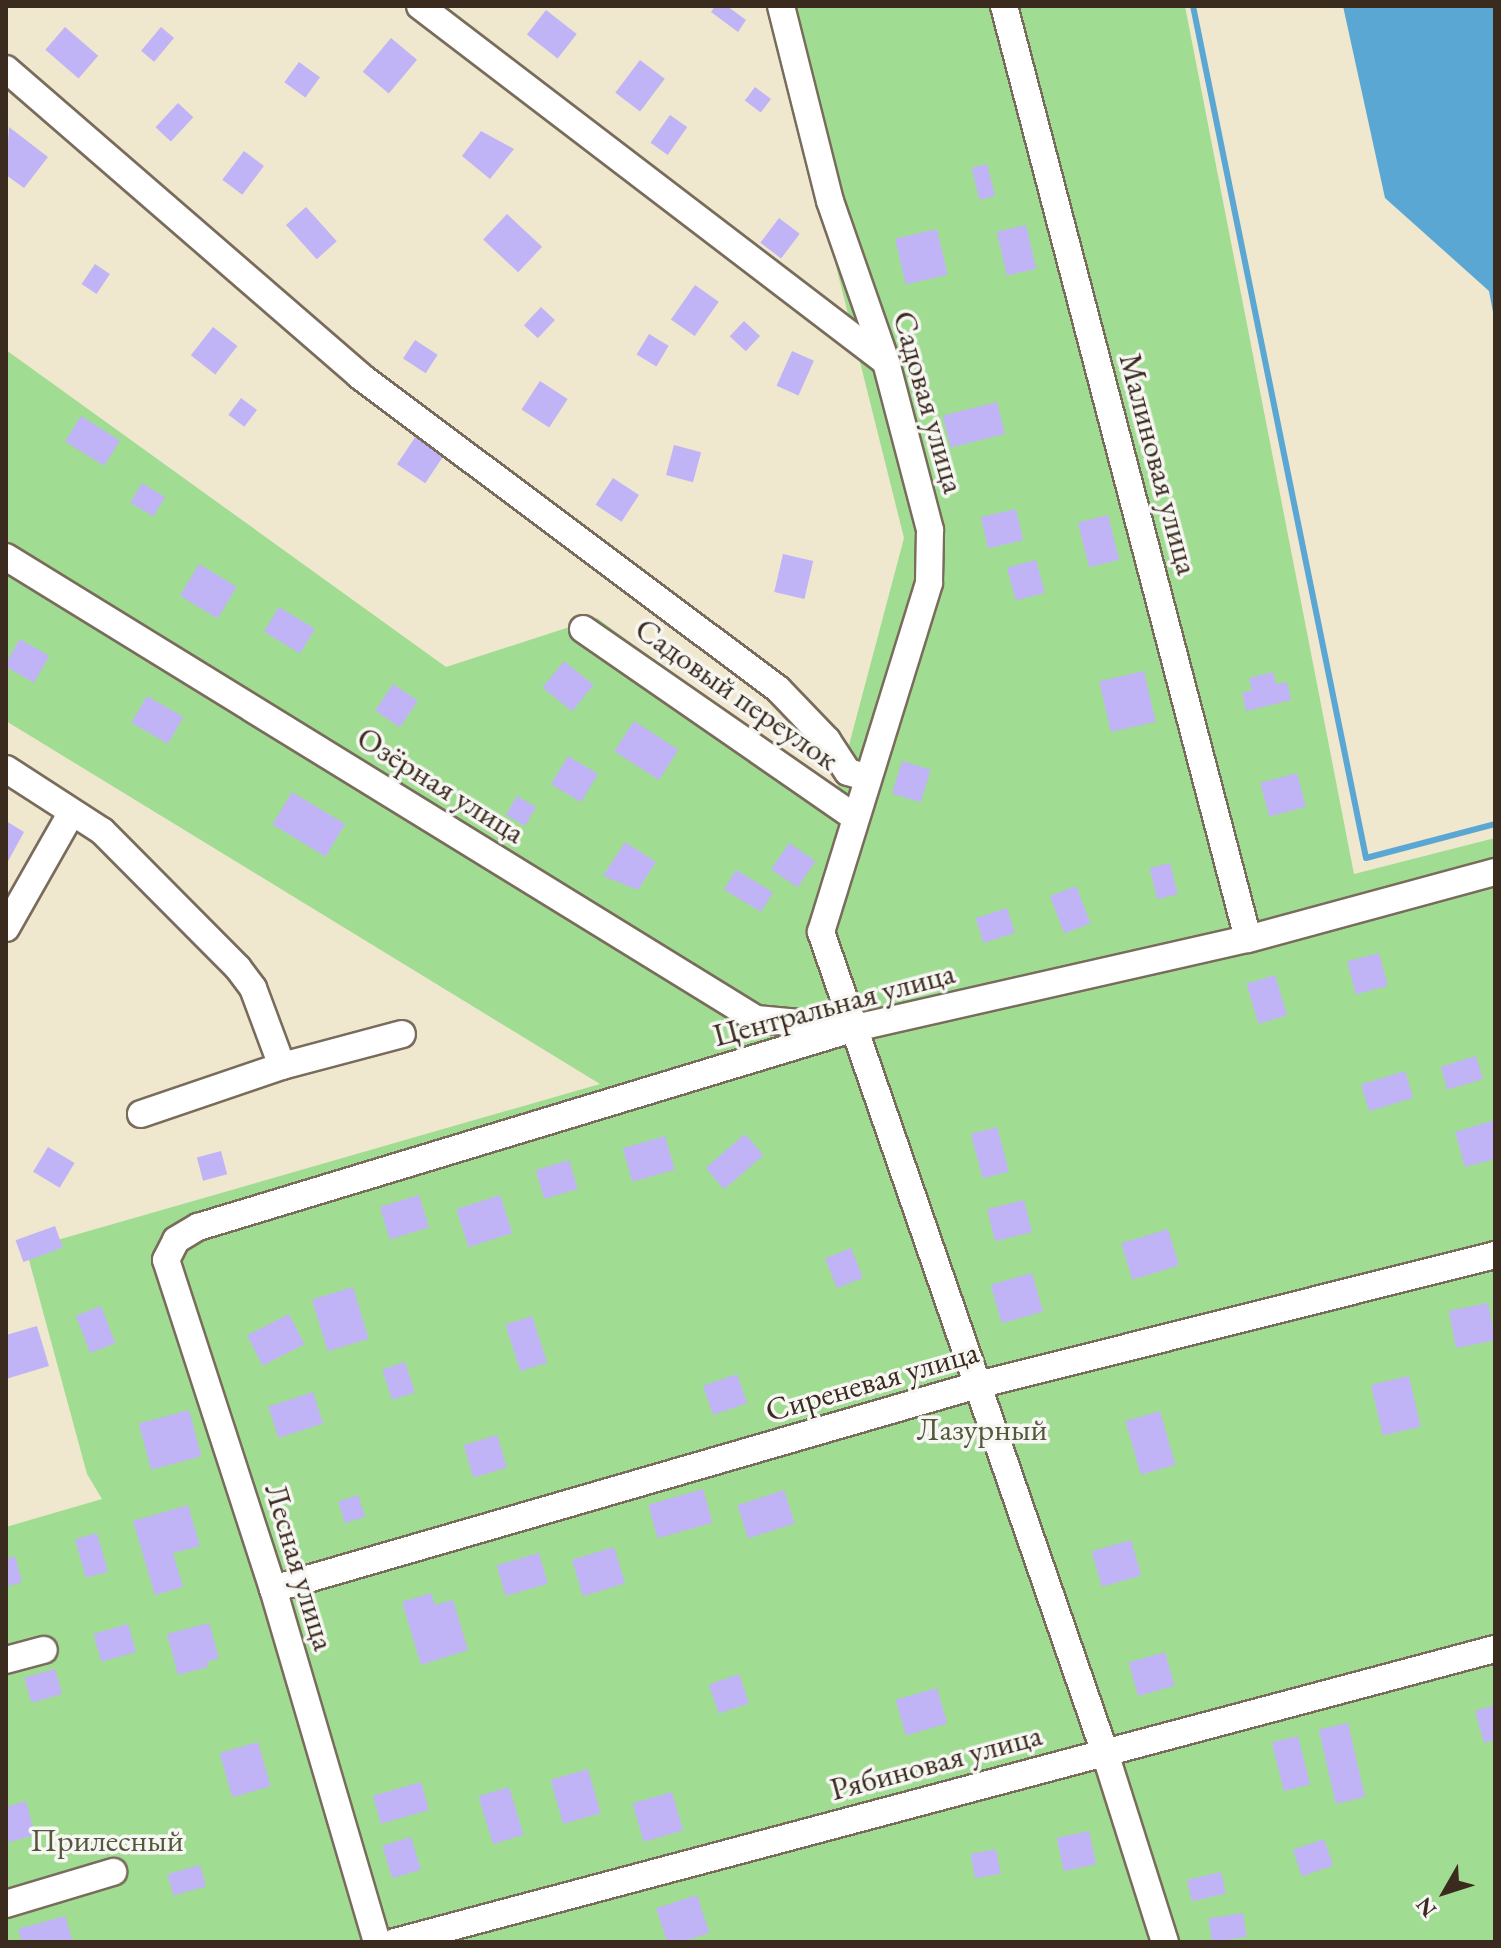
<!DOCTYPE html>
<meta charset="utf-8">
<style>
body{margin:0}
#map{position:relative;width:1501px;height:1948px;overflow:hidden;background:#f0e7cf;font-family:"EB Garamond",serif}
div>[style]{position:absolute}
.green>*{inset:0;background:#a0dd92}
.water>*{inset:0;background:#59a7d2}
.stream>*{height:6px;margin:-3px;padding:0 3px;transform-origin:3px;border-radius:3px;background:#59a7d2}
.building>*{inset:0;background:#c0b4f7;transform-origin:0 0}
.roads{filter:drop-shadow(2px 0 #7a6c5c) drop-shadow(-2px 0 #7a6c5c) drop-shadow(0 2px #7a6c5c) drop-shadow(0 -2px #7a6c5c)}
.minor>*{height:26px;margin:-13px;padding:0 13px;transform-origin:13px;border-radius:13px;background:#fff}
span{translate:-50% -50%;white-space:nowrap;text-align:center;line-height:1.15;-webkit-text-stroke:7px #f6f6f2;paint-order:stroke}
.street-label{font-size:32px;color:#3b2a1e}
.park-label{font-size:32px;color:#54573b}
.frame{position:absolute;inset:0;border:8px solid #3b2a1e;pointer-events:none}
.north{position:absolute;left:1405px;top:1852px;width:80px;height:80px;-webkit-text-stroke:6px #f6f6f2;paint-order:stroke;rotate:231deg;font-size:22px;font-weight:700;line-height:32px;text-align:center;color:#3b2a1e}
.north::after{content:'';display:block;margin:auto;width:28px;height:36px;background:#3b2a1e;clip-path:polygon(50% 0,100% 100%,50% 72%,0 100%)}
</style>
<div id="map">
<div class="green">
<i style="clip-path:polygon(771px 6px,1185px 6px,1354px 874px,1495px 838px,1495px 1942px,6px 1942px,6px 1527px,102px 1499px,87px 1474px,26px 1249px,600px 1084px,6px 721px,6px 350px,446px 667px,597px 618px,836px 794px,904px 538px)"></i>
</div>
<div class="water">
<i style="clip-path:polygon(1343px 6px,1495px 6px,1495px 323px,1489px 291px,1385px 198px)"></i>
</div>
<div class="stream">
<i style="left:1193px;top:6px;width:869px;rotate:78.52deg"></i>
<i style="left:1366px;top:858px;width:133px;rotate:-14.8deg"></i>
</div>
<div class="building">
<i style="clip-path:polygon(715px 6px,727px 6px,746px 20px,738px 32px,711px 12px)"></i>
<i style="left:546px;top:10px;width:39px;height:31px;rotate:38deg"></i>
<i style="left:65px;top:27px;width:44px;height:30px;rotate:41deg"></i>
<i style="left:161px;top:27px;width:17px;height:31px;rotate:40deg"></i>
<i style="left:391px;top:38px;width:34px;height:44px;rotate:40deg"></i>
<i style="left:640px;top:60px;width:31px;height:41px;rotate:37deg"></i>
<i style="left:299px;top:62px;width:26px;height:25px;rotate:36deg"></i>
<i style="left:755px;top:87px;width:20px;height:17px;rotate:37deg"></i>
<i style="left:178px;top:103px;width:21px;height:33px;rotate:43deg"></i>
<i style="left:670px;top:115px;width:21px;height:34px;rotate:35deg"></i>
<i style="clip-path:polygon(9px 127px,48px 157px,24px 188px,6px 175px)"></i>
<i style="clip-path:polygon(481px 131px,514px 149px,490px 179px,462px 156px)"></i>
<i style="left:244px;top:151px;width:25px;height:36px;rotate:37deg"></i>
<i style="left:987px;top:164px;width:33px;height:16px;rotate:76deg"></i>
<i style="left:306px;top:207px;width:46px;height:27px;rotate:48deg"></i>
<i style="left:507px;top:214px;width:48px;height:35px;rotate:43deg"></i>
<i style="left:779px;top:218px;width:26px;height:31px;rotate:37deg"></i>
<i style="left:1026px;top:225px;width:45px;height:30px;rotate:77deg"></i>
<i style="left:937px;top:229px;width:47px;height:43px;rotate:77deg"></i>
<i style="left:95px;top:264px;width:18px;height:24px;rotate:34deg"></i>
<i style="left:695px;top:285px;width:29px;height:42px;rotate:35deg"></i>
<i style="left:541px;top:307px;width:19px;height:25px;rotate:43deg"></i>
<i style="left:744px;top:321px;width:22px;height:21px;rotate:43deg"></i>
<i style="left:213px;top:327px;width:31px;height:36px;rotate:38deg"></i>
<i style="left:649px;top:334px;width:23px;height:24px;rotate:31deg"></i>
<i style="left:415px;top:340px;width:27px;height:22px;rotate:33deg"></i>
<i style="left:792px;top:351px;width:24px;height:38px;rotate:24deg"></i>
<i style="left:540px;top:381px;width:33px;height:34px;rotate:33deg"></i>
<i style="left:241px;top:398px;width:20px;height:21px;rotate:37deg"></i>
<i style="left:997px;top:402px;width:33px;height:56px;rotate:76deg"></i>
<i style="left:81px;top:416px;width:46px;height:30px;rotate:32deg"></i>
<i style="left:416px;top:436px;width:34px;height:34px;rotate:34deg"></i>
<i style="left:674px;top:445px;width:28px;height:31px;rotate:15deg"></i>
<i style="left:613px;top:478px;width:31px;height:32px;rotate:33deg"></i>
<i style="left:142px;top:483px;width:27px;height:23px;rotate:31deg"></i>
<i style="left:1016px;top:509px;width:32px;height:36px;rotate:77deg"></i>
<i style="left:1108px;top:515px;width:46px;height:31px;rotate:76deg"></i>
<i style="left:783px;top:554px;width:31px;height:39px;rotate:13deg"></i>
<i style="left:1036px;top:560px;width:34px;height:30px;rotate:75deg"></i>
<i style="left:199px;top:564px;width:44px;height:37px;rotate:31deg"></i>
<i style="left:279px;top:607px;width:42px;height:29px;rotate:31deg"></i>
<i style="left:20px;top:639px;width:34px;height:31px;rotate:30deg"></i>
<i style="left:564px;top:661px;width:38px;height:34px;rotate:39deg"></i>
<i style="left:1144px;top:671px;width:52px;height:46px;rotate:77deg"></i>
<i style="clip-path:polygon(1273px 672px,1276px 684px,1287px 682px,1291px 700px,1246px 711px,1242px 693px,1252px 690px,1249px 678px)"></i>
<i style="left:393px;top:684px;width:30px;height:32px;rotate:34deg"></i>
<i style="left:147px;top:696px;width:42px;height:31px;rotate:30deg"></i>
<i style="left:634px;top:721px;width:53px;height:36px;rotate:33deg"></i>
<i style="left:568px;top:756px;width:35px;height:33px;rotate:31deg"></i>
<i style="left:902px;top:761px;width:30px;height:34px;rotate:17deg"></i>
<i style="left:1297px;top:773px;width:35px;height:38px;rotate:75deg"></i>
<i style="left:292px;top:792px;width:62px;height:38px;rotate:31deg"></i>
<i style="left:517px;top:796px;width:22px;height:22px;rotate:30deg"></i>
<i style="clip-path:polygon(6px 821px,24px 832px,6px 865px)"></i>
<i style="clip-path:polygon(625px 842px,656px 862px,638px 890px,603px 876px)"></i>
<i style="left:789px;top:843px;width:32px;height:32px;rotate:34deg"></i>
<i style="left:1170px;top:863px;width:32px;height:21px;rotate:76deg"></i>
<i style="left:736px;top:870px;width:43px;height:23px;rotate:31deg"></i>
<i style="left:1076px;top:886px;width:40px;height:28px;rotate:69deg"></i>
<i style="left:1007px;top:908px;width:26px;height:33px;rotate:72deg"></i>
<i style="left:1379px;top:953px;width:34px;height:33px;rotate:75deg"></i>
<i style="left:1275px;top:975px;width:42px;height:30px;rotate:73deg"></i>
<i style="left:1476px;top:1056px;width:24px;height:37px;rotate:73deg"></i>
<i style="left:1405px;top:1071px;width:28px;height:46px;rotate:73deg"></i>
<i style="clip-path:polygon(1495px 1120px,1495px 1159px,1465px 1167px,1455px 1132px)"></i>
<i style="left:997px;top:1127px;width:46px;height:27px;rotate:75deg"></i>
<i style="left:745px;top:1134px;width:28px;height:52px;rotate:49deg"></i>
<i style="left:665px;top:1136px;width:35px;height:44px;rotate:74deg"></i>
<i style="left:48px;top:1147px;width:31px;height:29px;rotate:31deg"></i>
<i style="left:221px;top:1151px;width:24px;height:25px;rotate:75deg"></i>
<i style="left:569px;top:1160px;width:30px;height:35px;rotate:73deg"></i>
<i style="left:419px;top:1195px;width:34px;height:41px;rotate:73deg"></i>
<i style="left:500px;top:1195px;width:40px;height:46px;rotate:72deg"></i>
<i style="left:1024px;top:1200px;width:33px;height:38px;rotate:76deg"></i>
<i style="left:55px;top:1226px;width:23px;height:42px;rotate:70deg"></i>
<i style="left:1168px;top:1229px;width:38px;height:49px;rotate:73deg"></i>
<i style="left:851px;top:1248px;width:32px;height:28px;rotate:68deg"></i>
<i style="left:1032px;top:1273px;width:40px;height:43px;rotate:74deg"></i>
<i style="left:353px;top:1287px;width:54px;height:43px;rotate:73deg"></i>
<i style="left:1488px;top:1303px;width:38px;height:40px;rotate:79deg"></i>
<i style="left:101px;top:1306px;width:40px;height:27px;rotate:69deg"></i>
<i style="left:289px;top:1314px;width:34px;height:47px;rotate:63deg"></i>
<i style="left:532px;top:1316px;width:49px;height:28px;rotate:72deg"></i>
<i style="clip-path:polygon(37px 1326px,49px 1366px,6px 1379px,6px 1335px)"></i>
<i style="left:405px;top:1362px;width:32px;height:24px;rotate:72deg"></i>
<i style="left:737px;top:1374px;width:31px;height:36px;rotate:71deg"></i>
<i style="left:1409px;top:1376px;width:52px;height:39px;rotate:77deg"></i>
<i style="left:313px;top:1392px;width:33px;height:47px;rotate:72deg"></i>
<i style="left:189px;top:1410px;width:48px;height:52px;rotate:75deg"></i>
<i style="left:1160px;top:1411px;width:56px;height:36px;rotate:74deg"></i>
<i style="left:497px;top:1435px;width:34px;height:35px;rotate:73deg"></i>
<i style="left:703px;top:1489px;width:35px;height:57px;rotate:74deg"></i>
<i style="left:784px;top:1490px;width:35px;height:49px;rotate:72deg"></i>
<i style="left:358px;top:1495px;width:23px;height:21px;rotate:72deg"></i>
<i style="clip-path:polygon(188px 1505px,200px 1546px,173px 1553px,183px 1587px,155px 1595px,133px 1521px)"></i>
<i style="left:97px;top:1533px;width:40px;height:23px;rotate:74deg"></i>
<i style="left:1131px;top:1540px;width:37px;height:41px;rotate:74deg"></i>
<i style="left:614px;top:1547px;width:38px;height:44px;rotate:73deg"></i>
<i style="left:539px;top:1553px;width:32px;height:44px;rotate:74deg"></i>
<i style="clip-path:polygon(15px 1556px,22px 1582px,6px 1587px,6px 1559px)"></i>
<i style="clip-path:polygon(431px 1593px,435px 1605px,453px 1600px,468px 1650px,421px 1665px,402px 1602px)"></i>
<i style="clip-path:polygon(209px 1623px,219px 1658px,207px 1662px,208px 1667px,178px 1675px,167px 1634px)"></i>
<i style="left:128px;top:1624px;width:29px;height:36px;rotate:74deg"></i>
<i style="left:1165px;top:1652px;width:35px;height:38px;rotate:74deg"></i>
<i style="left:55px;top:1669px;width:26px;height:32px;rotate:74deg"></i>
<i style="left:739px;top:1674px;width:31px;height:32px;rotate:71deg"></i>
<i style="left:937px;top:1688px;width:37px;height:43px;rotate:74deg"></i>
<i style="clip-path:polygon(1495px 1705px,1495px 1740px,1484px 1743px,1475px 1711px)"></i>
<i style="left:1348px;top:1723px;width:76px;height:30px;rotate:77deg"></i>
<i style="left:1298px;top:1736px;width:50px;height:27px;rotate:76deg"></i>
<i style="left:258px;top:1742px;width:46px;height:40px;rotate:74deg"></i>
<i style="left:588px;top:1769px;width:46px;height:39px;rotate:74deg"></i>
<i style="left:421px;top:1782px;width:29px;height:50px;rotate:74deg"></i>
<i style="left:509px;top:1787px;width:50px;height:32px;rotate:73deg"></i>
<i style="left:672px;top:1792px;width:40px;height:41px;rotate:74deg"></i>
<i style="clip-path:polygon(26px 1801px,35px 1835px,6px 1843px,6px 1807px)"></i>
<i style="left:1089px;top:1831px;width:34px;height:33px;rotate:78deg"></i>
<i style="left:411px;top:1837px;width:34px;height:30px;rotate:73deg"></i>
<i style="left:1324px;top:1839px;width:28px;height:33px;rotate:71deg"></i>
<i style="left:996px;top:1849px;width:25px;height:26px;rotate:79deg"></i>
<i style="left:200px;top:1865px;width:22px;height:34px;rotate:74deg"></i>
<i style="left:1221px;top:1872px;width:22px;height:35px;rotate:77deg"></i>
<i style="left:697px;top:1895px;width:40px;height:43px;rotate:72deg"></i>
<i style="left:1243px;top:1913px;width:24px;height:35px;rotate:81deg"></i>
<i style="clip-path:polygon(65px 1916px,73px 1942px,22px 1942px,18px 1929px)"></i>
</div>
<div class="roads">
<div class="minor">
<i style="left:420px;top:6px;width:586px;rotate:37.38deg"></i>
<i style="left:781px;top:6px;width:201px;rotate:75.9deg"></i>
<i style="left:830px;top:201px;width:170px;rotate:70.8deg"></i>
<i style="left:886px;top:362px;width:174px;rotate:75.3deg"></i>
<i style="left:930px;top:530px;width:53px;rotate:91.1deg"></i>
<i style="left:929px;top:583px;width:365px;rotate:107.2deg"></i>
<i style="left:821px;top:932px;width:869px;rotate:70.92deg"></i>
<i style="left:1105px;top:1753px;width:198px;rotate:72.4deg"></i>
<i style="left:1004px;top:6px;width:964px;rotate:75.34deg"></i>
<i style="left:6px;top:69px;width:469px;rotate:40.9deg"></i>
<i style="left:360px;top:376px;width:522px;rotate:36.83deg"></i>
<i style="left:778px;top:689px;width:71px;rotate:46.1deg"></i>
<i style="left:827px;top:740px;width:38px;rotate:57deg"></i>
<i style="left:848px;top:772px;width:19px;rotate:16deg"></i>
<i style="left:6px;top:557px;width:881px;rotate:31.63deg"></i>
<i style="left:756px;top:1019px;width:87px;rotate:5.3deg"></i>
<i style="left:583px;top:629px;width:328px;rotate:34.7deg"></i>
<i style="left:6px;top:769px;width:114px;rotate:32.9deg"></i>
<i style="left:102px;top:831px;width:193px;rotate:45.2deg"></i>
<i style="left:238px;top:968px;width:25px;rotate:53deg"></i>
<i style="left:253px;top:988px;width:83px;rotate:69.6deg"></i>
<i style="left:6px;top:928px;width:133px;rotate:-60.4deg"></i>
<i style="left:141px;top:1114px;width:149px;rotate:-18.8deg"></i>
<i style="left:282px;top:1066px;width:124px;rotate:-14.9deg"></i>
<i style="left:273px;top:1589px;width:730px;rotate:-16.15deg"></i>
<i style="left:974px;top:1386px;width:537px;rotate:-14.11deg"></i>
<i style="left:6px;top:1660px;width:39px;rotate:-15deg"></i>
<i style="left:6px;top:1904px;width:112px;rotate:-16.7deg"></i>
<i style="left:377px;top:1942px;width:368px;rotate:-106.4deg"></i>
<i style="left:273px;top:1589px;width:346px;rotate:-108deg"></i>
<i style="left:166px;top:1260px;width:22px;rotate:-63deg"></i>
<i style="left:176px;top:1240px;width:26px;rotate:-31deg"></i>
<i style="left:198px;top:1227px;width:686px;rotate:-16.85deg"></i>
<i style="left:855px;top:1028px;width:403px;rotate:-12.8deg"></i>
<i style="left:1248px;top:939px;width:256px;rotate:-15.2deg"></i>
<i style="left:395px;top:1942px;width:1138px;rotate:-14.92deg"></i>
</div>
</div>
<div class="street-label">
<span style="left:929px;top:402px;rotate:74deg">Садовая улица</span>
<span style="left:1159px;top:464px;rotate:75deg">Малиновая улица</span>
<span style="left:737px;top:694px;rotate:35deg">Садовый переулок</span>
<span style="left:441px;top:785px;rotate:32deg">Озёрная улица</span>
<span style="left:834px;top:1004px;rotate:-15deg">Центральная улица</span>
<span style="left:872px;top:1381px;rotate:-16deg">Сиреневая улица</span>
<span style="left:300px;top:1567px;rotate:73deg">Лесная улица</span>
<span style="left:936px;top:1762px;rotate:-15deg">Рябиновая улица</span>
</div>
<div class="park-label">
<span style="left:982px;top:1429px">Лазурный</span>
<span style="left:107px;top:1840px">Прилесный</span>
</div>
<div class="frame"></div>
<div class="north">N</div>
</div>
